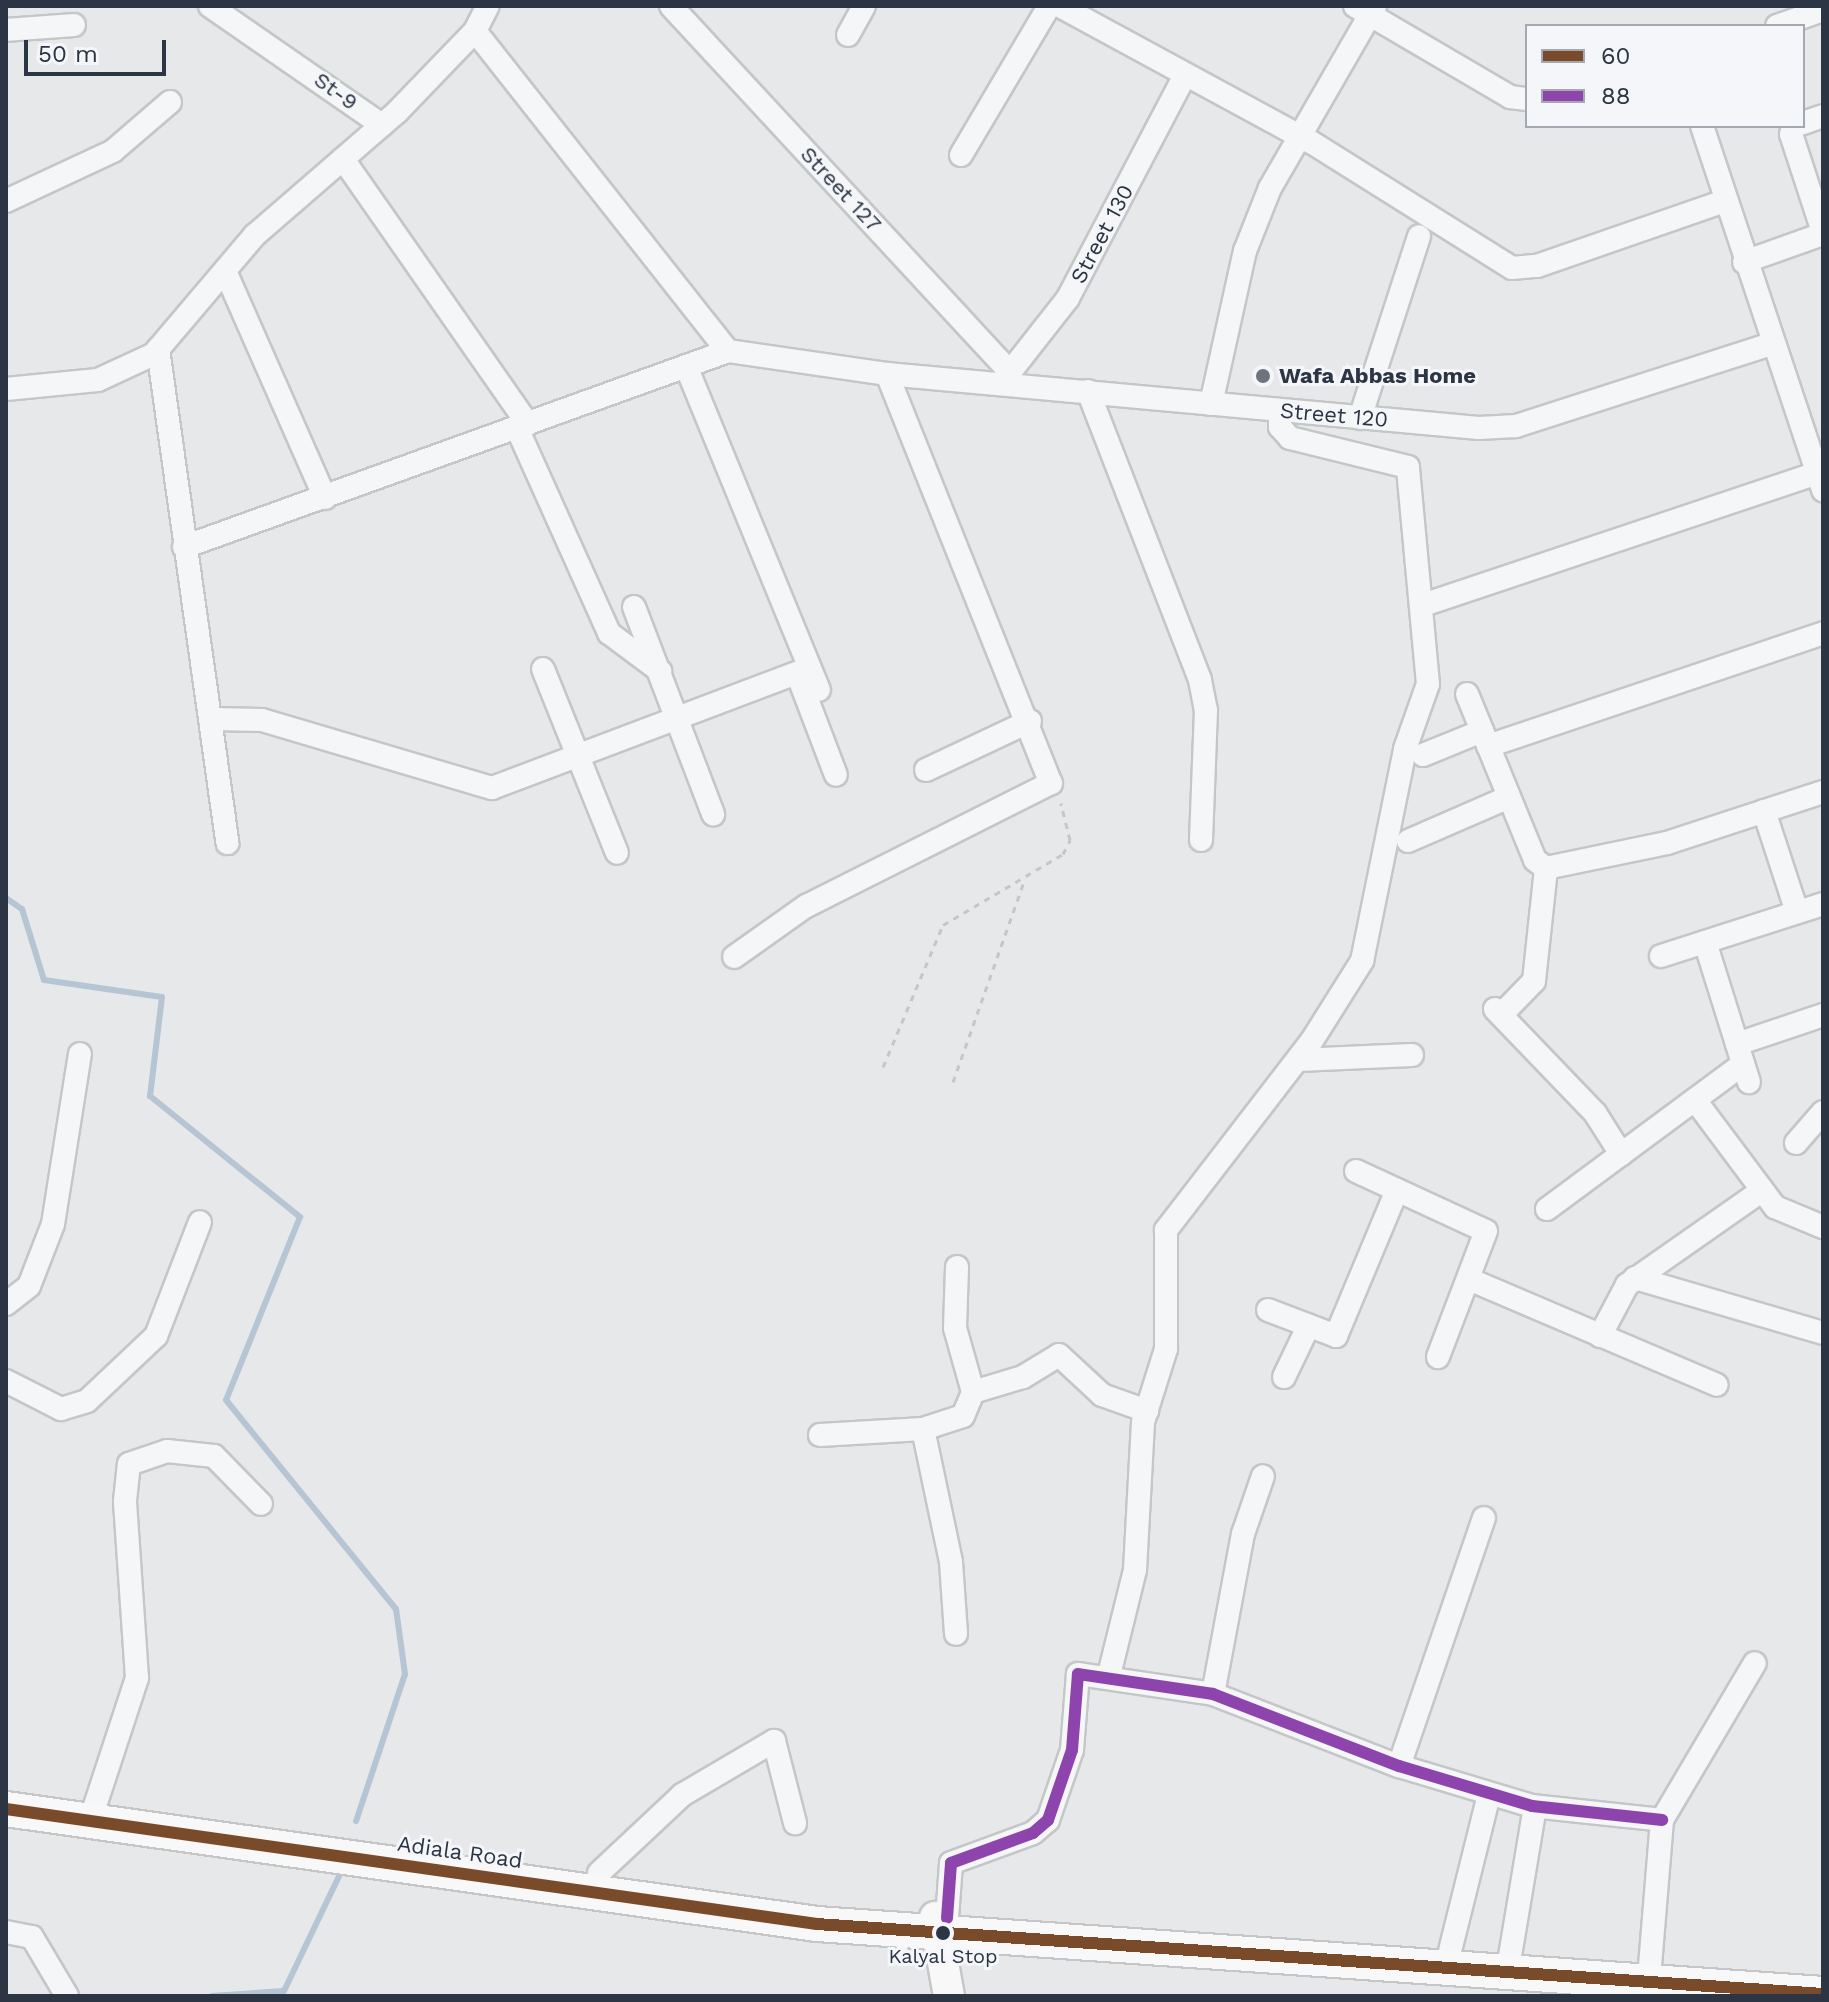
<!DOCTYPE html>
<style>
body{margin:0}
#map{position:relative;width:1829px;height:2002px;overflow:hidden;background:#e6e8ea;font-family:"Work Sans",sans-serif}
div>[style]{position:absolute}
.stream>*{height:6px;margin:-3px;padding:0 3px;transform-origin:3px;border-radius:3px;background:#b5c5d4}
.path>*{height:3px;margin-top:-1.5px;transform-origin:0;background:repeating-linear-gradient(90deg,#c5c6ca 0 6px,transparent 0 12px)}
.roads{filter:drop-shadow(2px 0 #c4c6c8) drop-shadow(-2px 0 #c4c6c8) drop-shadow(0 2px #c4c6c8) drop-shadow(0 -2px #c4c6c8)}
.minor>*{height:22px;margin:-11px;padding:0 11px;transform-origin:11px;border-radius:11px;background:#f5f6f7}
.secondary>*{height:30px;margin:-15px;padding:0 15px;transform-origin:15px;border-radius:15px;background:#f8f8f8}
.primary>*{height:34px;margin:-17px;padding:0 17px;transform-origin:17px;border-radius:17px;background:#f8f8f8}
.bus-1>*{height:12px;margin:-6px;padding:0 6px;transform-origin:6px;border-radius:6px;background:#7a4b2a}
.bus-2>*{height:12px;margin:-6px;padding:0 6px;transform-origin:6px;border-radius:6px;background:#8e44ad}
.dots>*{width:22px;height:22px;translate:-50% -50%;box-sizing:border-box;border:4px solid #f4f6f9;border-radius:50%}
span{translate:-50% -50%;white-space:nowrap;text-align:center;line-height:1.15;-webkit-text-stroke:6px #f4f6f9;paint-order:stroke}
.bus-label{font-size:20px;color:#2c3544}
.street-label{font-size:22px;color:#2c3544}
.poi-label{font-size:22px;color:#2c3544;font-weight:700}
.left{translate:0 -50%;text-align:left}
.frame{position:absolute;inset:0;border:8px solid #2c3544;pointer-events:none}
.legend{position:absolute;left:1525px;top:24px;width:280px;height:104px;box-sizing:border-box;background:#f4f6f9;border:2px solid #a4a9b1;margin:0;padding:10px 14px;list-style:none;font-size:24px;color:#2c3544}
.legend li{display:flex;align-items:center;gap:16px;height:40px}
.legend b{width:40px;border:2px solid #a4a9b1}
.scale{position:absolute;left:24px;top:40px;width:142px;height:36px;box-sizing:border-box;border:4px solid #2c3544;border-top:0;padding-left:10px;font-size:24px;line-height:28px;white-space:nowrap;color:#2c3544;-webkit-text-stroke:6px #f4f6f9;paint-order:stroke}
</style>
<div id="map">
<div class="stream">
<i style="left:6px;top:898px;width:19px;rotate:35deg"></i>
<i style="left:22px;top:909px;width:74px;rotate:72.8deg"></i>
<i style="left:44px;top:980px;width:119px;rotate:8.2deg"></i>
<i style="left:162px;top:997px;width:100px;rotate:96.9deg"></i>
<i style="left:150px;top:1096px;width:193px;rotate:38.9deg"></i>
<i style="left:300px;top:1217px;width:197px;rotate:112deg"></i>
<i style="left:226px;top:1400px;width:269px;rotate:50.9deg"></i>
<i style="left:396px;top:1609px;width:66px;rotate:82.1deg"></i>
<i style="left:405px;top:1674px;width:155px;rotate:108.4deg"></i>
<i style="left:212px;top:1996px;width:72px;rotate:-4deg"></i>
<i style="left:284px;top:1991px;width:132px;rotate:-64.4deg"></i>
</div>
<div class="path">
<i style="left:883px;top:1067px;width:154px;rotate:-67.1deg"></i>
<i style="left:943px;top:925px;width:139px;rotate:-30.6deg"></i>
<i style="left:1063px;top:854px;width:16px;rotate:-63deg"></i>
<i style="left:1070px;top:840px;width:38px;rotate:-104deg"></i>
<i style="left:953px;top:1082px;width:215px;rotate:-70.5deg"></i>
</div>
<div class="roads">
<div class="minor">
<i style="left:210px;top:6px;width:209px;rotate:34.7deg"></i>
<i style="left:671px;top:6px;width:499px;rotate:47.2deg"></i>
<i style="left:1060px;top:6px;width:285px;rotate:28.5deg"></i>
<i style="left:1311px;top:142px;width:237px;rotate:32.1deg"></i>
<i style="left:1512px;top:268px;width:25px;rotate:-5deg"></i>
<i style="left:1537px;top:266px;width:199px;rotate:-19.1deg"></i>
<i style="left:1355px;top:6px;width:180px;rotate:30.4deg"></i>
<i style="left:1510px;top:97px;width:17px;rotate:7deg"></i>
<i style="left:1777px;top:26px;width:49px;rotate:-19.2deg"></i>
<i style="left:6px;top:30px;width:68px;rotate:-4.2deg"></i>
<i style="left:475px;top:31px;width:408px;rotate:51.7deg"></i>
<i style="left:848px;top:35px;width:33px;rotate:-61deg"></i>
<i style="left:1803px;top:123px;width:21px;rotate:-19deg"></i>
<i style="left:1702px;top:126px;width:384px;rotate:71.6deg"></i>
<i style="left:1795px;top:126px;width:9px;rotate:117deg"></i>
<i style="left:1791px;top:134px;width:103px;rotate:71.9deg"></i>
<i style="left:961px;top:155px;width:173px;rotate:-59.4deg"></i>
<i style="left:343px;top:159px;width:323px;rotate:55.1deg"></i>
<i style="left:6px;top:201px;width:118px;rotate:-25deg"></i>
<i style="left:113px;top:151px;width:75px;rotate:-40.7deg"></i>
<i style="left:1744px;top:262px;width:84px;rotate:-19.5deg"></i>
<i style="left:225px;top:271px;width:248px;rotate:66.2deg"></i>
<i style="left:158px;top:349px;width:499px;rotate:82deg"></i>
<i style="left:686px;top:366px;width:350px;rotate:67.7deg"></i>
<i style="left:887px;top:374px;width:594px;rotate:5.21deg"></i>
<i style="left:1479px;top:428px;width:37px;rotate:-3deg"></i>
<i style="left:1516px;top:426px;width:266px;rotate:-17.8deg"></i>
<i style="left:1003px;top:381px;width:105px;rotate:-51.9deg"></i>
<i style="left:1068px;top:298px;width:252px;rotate:-62.3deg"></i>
<i style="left:6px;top:389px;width:92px;rotate:-5.6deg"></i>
<i style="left:98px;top:380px;width:62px;rotate:-24.9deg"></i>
<i style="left:154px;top:354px;width:156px;rotate:-49.7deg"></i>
<i style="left:255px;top:235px;width:188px;rotate:-40.9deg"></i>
<i style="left:397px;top:112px;width:112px;rotate:-46.1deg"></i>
<i style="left:475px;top:31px;width:28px;rotate:-63deg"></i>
<i style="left:1088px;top:391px;width:310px;rotate:68.8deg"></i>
<i style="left:1200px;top:680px;width:31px;rotate:79deg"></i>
<i style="left:1206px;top:710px;width:130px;rotate:92.2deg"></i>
<i style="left:1211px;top:404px;width:157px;rotate:-77.5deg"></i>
<i style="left:1245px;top:251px;width:68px;rotate:-68.4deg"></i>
<i style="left:1270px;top:188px;width:210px;rotate:-60deg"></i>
<i style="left:1360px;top:418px;width:191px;rotate:-72deg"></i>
<i style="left:517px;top:428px;width:225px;rotate:65.8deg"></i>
<i style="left:609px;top:633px;width:64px;rotate:36.7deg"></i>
<i style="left:184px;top:547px;width:578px;rotate:-19.81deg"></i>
<i style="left:728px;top:351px;width:161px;rotate:8.2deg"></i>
<i style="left:887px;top:374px;width:441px;rotate:68.2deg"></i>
<i style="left:1051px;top:783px;width:274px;rotate:153.3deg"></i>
<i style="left:806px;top:906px;width:88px;rotate:144.7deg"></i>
<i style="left:1423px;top:605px;width:416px;rotate:-18.5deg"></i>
<i style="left:634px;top:607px;width:222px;rotate:69.1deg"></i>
<i style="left:543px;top:669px;width:198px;rotate:68.1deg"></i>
<i style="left:1467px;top:694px;width:179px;rotate:67.7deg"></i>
<i style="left:1535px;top:860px;width:14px;rotate:36deg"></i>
<i style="left:1546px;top:868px;width:124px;rotate:-11.7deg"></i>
<i style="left:1667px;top:843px;width:164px;rotate:-18.1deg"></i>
<i style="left:213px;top:719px;width:49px;rotate:1.2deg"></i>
<i style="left:262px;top:720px;width:240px;rotate:16.5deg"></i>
<i style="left:492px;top:788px;width:326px;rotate:-20.7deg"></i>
<i style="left:797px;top:673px;width:109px;rotate:69.1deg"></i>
<i style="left:1488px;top:746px;width:354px;rotate:-18.6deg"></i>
<i style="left:1423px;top:755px;width:64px;rotate:-22.1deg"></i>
<i style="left:926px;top:770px;width:115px;rotate:-25.2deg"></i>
<i style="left:1764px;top:811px;width:106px;rotate:71.9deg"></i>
<i style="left:1408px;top:841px;width:110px;rotate:-23.5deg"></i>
<i style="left:1705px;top:942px;width:147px;rotate:72.6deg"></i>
<i style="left:1661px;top:956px;width:170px;rotate:-17.8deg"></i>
<i style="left:1495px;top:1009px;width:144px;rotate:46.1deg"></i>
<i style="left:1595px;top:1113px;width:49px;rotate:57.6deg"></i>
<i style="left:1501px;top:1015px;width:47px;rotate:-45.9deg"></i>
<i style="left:1534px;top:981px;width:114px;rotate:-83.9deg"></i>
<i style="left:1737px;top:1044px;width:91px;rotate:-18.6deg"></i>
<i style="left:1298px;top:1060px;width:114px;rotate:-2.5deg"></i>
<i style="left:1695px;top:1100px;width:134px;rotate:53.2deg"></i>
<i style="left:1775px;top:1207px;width:52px;rotate:22.6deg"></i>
<i style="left:1796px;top:1143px;width:41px;rotate:-48.9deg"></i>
<i style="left:1356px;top:1171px;width:143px;rotate:24.8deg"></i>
<i style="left:1486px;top:1231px;width:135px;rotate:110.9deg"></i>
<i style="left:1547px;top:1209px;width:244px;rotate:-36.5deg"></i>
<i style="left:1635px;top:1278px;width:196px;rotate:16.3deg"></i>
<i style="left:1471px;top:1280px;width:267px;rotate:23.1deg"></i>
<i style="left:6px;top:1304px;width:29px;rotate:-38deg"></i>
<i style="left:29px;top:1286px;width:66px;rotate:-68.8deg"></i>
<i style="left:53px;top:1224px;width:172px;rotate:-81deg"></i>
<i style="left:1268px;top:1310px;width:73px;rotate:20.9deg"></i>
<i style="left:1336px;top:1336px;width:158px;rotate:-67.3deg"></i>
<i style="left:1600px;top:1336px;width:58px;rotate:-62.1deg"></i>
<i style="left:1627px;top:1285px;width:162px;rotate:-35deg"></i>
<i style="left:1284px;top:1377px;width:53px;rotate:-64.4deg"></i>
<i style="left:6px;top:1381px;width:62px;rotate:27deg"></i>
<i style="left:61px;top:1409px;width:27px;rotate:-17deg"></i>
<i style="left:87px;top:1401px;width:95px;rotate:-43.3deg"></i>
<i style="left:156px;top:1336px;width:122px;rotate:-68.9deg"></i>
<i style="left:973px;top:1392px;width:52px;rotate:-16.7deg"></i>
<i style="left:1023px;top:1377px;width:42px;rotate:-31.4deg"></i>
<i style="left:1059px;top:1355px;width:59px;rotate:42.9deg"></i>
<i style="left:1102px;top:1395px;width:48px;rotate:19.6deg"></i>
<i style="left:923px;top:1429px;width:136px;rotate:78.1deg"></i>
<i style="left:951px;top:1562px;width:72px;rotate:86deg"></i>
<i style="left:820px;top:1435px;width:103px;rotate:-3.3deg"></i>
<i style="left:923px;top:1429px;width:42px;rotate:-18deg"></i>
<i style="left:963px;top:1416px;width:26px;rotate:-67deg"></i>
<i style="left:973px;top:1392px;width:66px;rotate:-105.7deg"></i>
<i style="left:955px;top:1328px;width:61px;rotate:-88.1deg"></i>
<i style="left:1109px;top:1675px;width:108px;rotate:-76.1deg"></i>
<i style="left:1135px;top:1570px;width:148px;rotate:-86.9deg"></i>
<i style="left:1143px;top:1422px;width:77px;rotate:-72.5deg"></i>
<i style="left:1166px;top:1349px;width:119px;rotate:-90deg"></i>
<i style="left:1166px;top:1230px;width:237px;rotate:-52.4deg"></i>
<i style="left:1311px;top:1042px;width:96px;rotate:-57.8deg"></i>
<i style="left:1362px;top:961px;width:216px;rotate:-78.5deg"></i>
<i style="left:1405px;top:749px;width:69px;rotate:-70.5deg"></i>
<i style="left:1428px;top:684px;width:218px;rotate:-95.3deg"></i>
<i style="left:1408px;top:467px;width:122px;rotate:-166.2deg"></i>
<i style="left:1290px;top:438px;width:15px;rotate:-132deg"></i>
<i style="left:1280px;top:427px;width:16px;rotate:-90deg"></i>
<i style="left:1213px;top:1694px;width:163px;rotate:-79.4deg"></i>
<i style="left:1243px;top:1534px;width:61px;rotate:-71deg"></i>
<i style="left:1399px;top:1766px;width:262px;rotate:-71.1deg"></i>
<i style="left:90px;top:1821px;width:151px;rotate:-71.8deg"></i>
<i style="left:137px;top:1678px;width:177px;rotate:-93.9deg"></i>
<i style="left:125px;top:1501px;width:37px;rotate:-84deg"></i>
<i style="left:129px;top:1464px;width:40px;rotate:-18.9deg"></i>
<i style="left:167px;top:1451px;width:47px;rotate:6.1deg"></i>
<i style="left:214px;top:1456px;width:67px;rotate:45.6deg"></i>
<i style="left:599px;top:1873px;width:114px;rotate:-43.2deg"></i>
<i style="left:682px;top:1795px;width:107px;rotate:-30.4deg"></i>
<i style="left:774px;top:1741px;width:85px;rotate:75.6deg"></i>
<i style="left:947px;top:1918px;width:55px;rotate:-85.8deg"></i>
<i style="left:951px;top:1863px;width:87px;rotate:-20.1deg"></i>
<i style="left:1033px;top:1833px;width:20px;rotate:-41deg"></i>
<i style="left:1048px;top:1820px;width:74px;rotate:-71.1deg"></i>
<i style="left:1072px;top:1750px;width:76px;rotate:-85.5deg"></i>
<i style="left:1078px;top:1674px;width:136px;rotate:8.4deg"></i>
<i style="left:1213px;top:1694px;width:199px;rotate:21.2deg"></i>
<i style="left:1399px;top:1766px;width:139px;rotate:16.7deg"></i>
<i style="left:1532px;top:1806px;width:131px;rotate:6.1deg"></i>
<i style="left:6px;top:1932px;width:26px;rotate:11deg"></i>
<i style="left:32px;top:1937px;width:69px;rotate:59.3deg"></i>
<i style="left:1450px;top:1951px;width:162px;rotate:-76deg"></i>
<i style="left:1510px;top:1956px;width:151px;rotate:-80.5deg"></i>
<i style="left:1650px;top:1966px;width:146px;rotate:-85.3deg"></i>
<i style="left:1662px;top:1820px;width:182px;rotate:-59.4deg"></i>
</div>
<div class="secondary">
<i style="left:935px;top:1917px;width:80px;rotate:80deg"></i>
</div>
<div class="primary">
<i style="left:6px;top:1809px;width:819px;rotate:8.07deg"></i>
<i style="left:817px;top:1924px;width:1008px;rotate:3.98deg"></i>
</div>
</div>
<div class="bus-1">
<i style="left:6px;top:1809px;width:819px;rotate:8.07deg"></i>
<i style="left:817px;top:1924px;width:1008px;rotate:3.98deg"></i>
</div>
<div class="bus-2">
<i style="left:947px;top:1918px;width:55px;rotate:-85.8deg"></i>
<i style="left:951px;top:1863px;width:87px;rotate:-20.1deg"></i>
<i style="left:1033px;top:1833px;width:20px;rotate:-41deg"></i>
<i style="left:1048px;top:1820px;width:74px;rotate:-71.1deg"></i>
<i style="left:1072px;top:1750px;width:76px;rotate:-85.5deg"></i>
<i style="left:1078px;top:1674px;width:136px;rotate:8.4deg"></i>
<i style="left:1213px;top:1694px;width:199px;rotate:21.2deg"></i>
<i style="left:1399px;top:1766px;width:139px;rotate:16.7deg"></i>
<i style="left:1532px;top:1806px;width:131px;rotate:6.1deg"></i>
</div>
<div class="dots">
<i style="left:1263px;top:376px;background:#6d747e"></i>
<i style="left:943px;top:1933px;background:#2c3544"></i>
</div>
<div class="bus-label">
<span style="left:943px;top:1956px">Kalyal Stop</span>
</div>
<div class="street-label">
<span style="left:336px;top:91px;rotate:36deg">St-9</span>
<span style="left:841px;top:189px;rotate:47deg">Street 127</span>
<span style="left:1102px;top:234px;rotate:-62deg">Street 130</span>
<span style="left:1334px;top:415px;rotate:5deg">Street 120</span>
<span style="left:460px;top:1852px;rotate:8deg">Adiala Road</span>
</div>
<div class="poi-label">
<span class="left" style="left:1279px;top:376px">Wafa Abbas Home</span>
</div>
<div class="frame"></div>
<ul class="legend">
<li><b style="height:10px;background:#7a4b2a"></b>60</li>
<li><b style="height:10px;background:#8e44ad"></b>88</li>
</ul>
<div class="scale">50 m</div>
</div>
